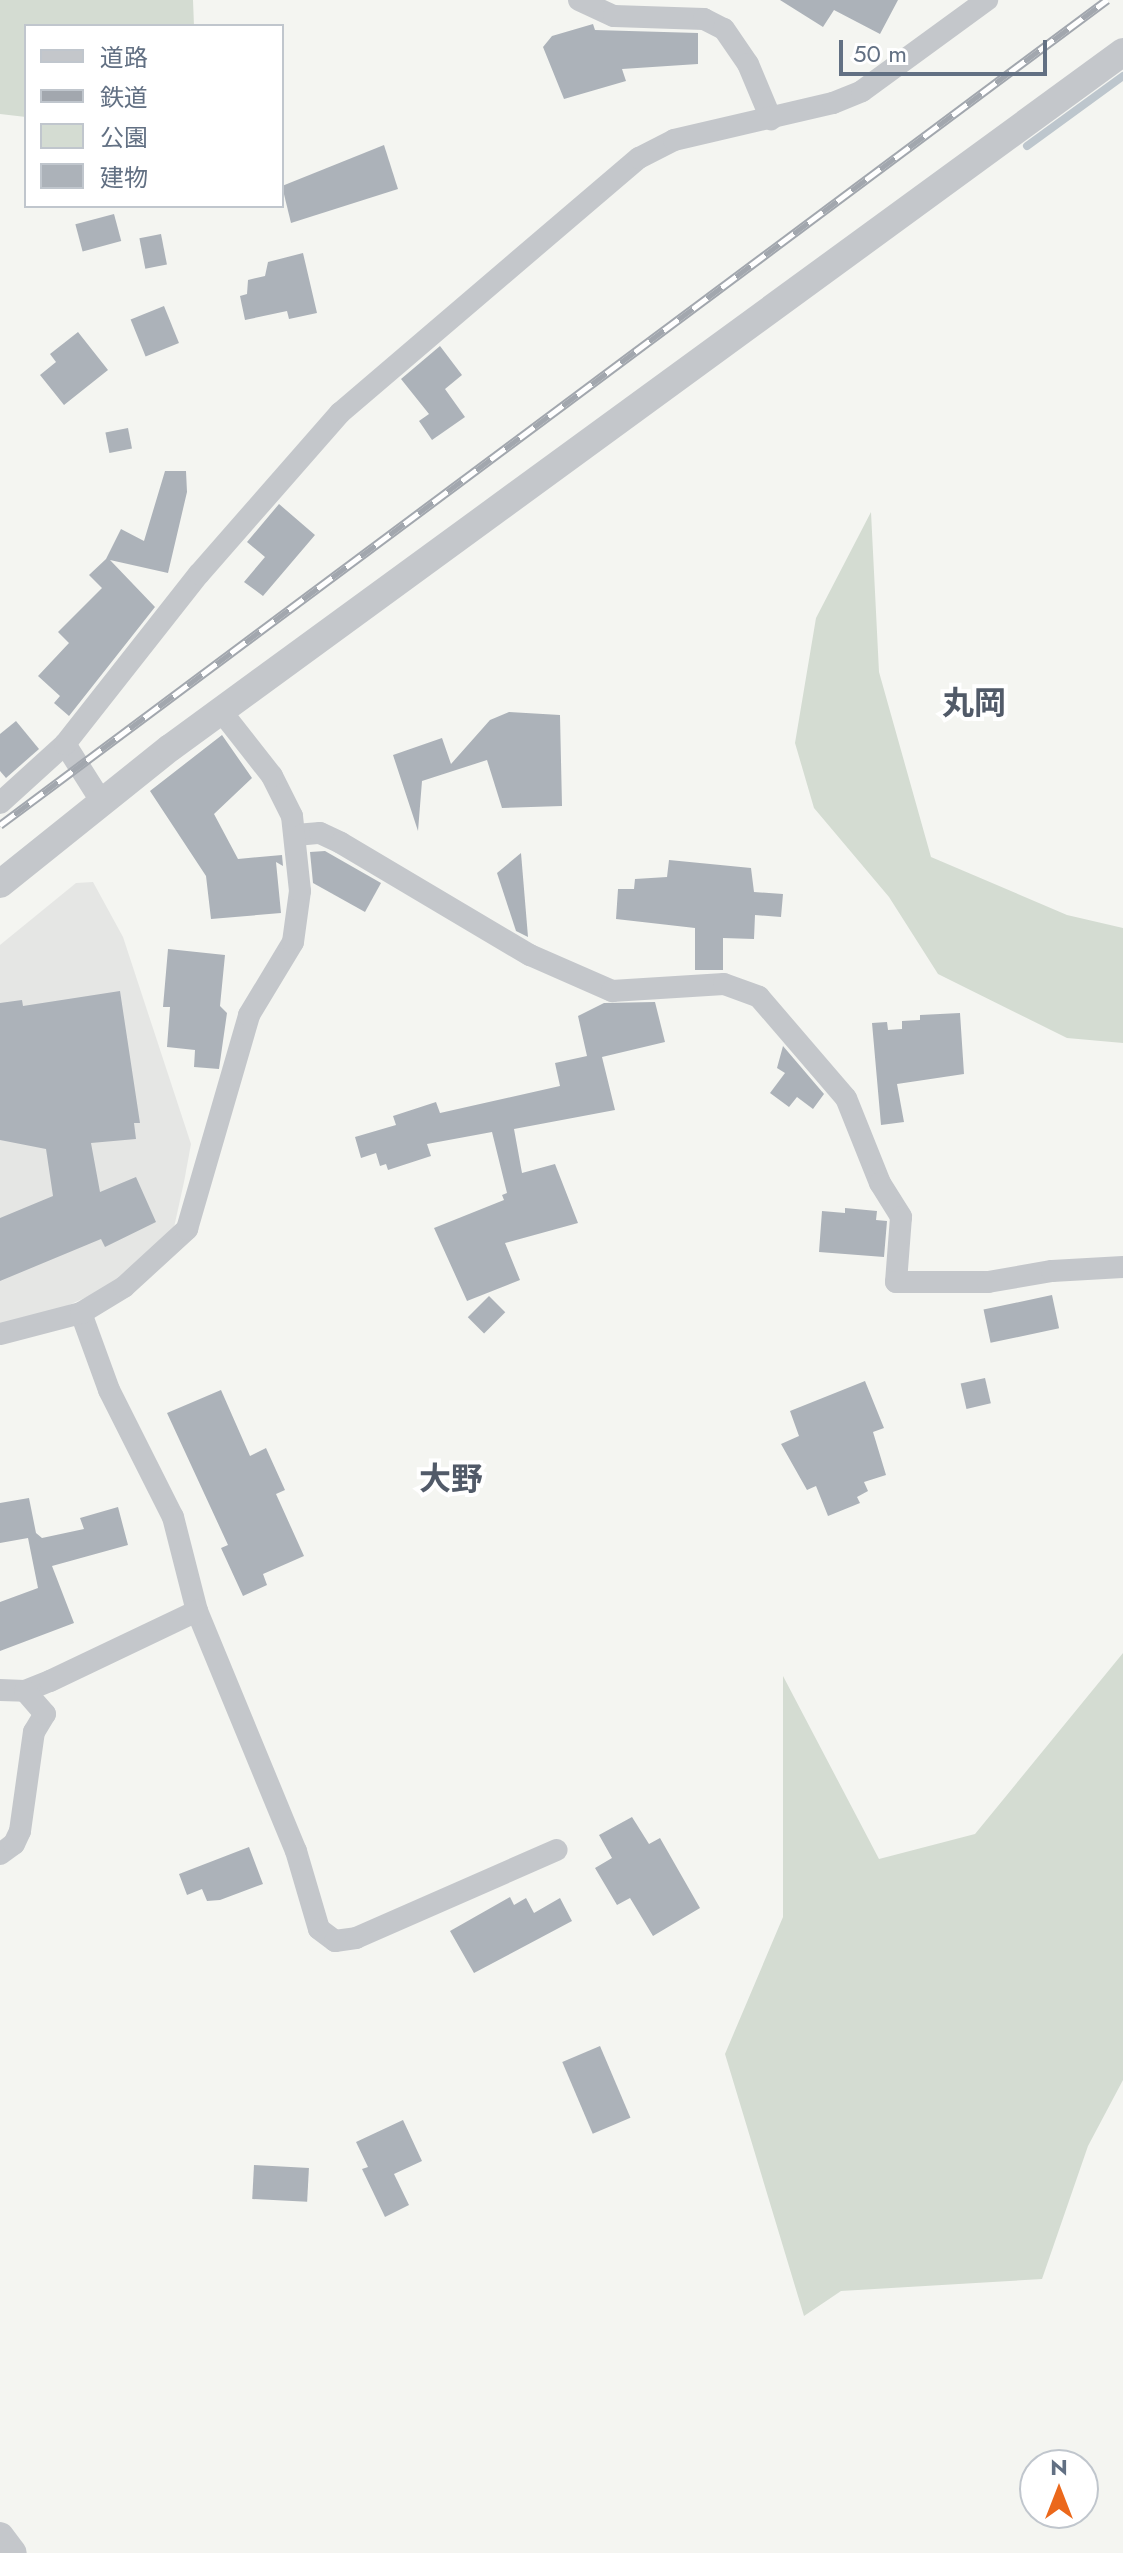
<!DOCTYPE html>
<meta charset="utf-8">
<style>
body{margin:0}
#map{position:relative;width:1123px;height:2553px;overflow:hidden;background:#f4f5f1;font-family:Jost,"Noto Sans JP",sans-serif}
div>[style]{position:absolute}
.built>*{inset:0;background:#e5e6e4}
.green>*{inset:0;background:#d4dcd2}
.stream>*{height:8px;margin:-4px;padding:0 4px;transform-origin:4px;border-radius:4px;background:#bdc6cd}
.building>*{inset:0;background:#acb2b9;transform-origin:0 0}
.minor>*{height:22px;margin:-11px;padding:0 11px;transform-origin:11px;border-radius:11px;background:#c4c7cb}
.tertiary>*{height:28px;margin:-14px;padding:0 14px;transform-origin:14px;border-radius:14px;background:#c4c7cb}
.rail>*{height:9px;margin-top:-4.5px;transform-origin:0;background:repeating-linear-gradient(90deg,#fff 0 18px,#a2a7ae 0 36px);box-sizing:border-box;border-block:2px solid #a2a7ae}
span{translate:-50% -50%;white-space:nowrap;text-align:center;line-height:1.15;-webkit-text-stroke:8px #fff;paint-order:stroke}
.neighbourhood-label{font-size:32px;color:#515a68;font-weight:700}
.legend{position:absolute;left:24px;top:24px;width:260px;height:184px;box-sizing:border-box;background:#fff;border:2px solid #c0c6cd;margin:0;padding:10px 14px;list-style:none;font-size:24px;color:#627083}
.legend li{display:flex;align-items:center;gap:16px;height:40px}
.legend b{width:40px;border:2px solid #c0c6cd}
.north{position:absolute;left:1019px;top:2449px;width:80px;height:80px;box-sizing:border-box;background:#fff;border:2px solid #c0c6cd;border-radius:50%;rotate:0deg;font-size:22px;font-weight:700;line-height:32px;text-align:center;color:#627083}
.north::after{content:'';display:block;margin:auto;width:28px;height:36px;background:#eb681b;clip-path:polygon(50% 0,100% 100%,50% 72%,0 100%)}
.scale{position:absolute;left:839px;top:40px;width:208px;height:36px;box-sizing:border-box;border:4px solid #627083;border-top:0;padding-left:10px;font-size:24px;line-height:28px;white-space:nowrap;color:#627083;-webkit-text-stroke:6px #fff;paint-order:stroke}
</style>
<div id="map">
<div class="built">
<i style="clip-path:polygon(93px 882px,123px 937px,191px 1144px,184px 1182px,173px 1232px,107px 1288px,51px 1313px,0 1326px,0 945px,76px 883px)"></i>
</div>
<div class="green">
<i style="clip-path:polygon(0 0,193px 0,194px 26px,26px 26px,26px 117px,0 114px)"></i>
<i style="clip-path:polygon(871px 512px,879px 672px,931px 857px,1067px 915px,1123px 928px,1123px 1043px,1067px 1038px,938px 974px,889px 897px,814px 808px,795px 743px,816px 618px)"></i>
<i style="clip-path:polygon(1123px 1653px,1123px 2080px,1088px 2146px,1042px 2279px,841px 2291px,804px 2316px,725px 2054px,783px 1917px,783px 1676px,879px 1859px,975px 1834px)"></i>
</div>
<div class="stream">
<i style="left:1027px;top:146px;width:119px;rotate:-36.1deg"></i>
</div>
<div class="building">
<i style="clip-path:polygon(780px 0,898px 0,880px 34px,834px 10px,823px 27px)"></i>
<i style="clip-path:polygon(593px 24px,595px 30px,698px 33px,698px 64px,622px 69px,626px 81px,564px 99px,543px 47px,552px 36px)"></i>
<i style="clip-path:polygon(384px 145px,398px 189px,291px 223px,282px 186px)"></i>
<i style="left:114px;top:214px;width:28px;height:40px;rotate:75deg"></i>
<i style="left:161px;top:234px;width:31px;height:22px;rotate:79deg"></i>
<i style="clip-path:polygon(303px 253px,317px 313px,289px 319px,287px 311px,245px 320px,240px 296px,247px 294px,248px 280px,265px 276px,268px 262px)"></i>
<i style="left:164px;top:306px;width:40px;height:36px;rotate:68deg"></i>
<i style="clip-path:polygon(78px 332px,108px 370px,64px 405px,40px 375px,56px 362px,50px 354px)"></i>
<i style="clip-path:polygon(440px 346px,462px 375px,445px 389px,465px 417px,432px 440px,419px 421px,429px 414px,401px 379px)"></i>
<i style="left:128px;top:428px;width:21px;height:23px;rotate:79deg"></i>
<i style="clip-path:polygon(165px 471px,186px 471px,187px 492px,168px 573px,110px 560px,155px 607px,69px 716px,54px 703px,60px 696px,38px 676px,69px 643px,58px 632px,102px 588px,89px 575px,106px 559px,121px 529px,144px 541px)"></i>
<i style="clip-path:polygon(279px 504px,315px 535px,263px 596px,244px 582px,265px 557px,247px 542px)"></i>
<i style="clip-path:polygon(509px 712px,560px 715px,562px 806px,502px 808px,487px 760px,422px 781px,418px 831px,393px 755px,442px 738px,451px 764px,490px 720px)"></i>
<i style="clip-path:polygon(16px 721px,39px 749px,6px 778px,0 771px,0 734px)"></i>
<i style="clip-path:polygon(222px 735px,252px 778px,214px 814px,238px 859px,282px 855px,283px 866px,276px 862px,281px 913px,211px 919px,206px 876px,150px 791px)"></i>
<i style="clip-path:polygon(325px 851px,381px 883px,365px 912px,313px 883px,310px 852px)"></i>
<i style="clip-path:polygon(521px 853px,528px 937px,516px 931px,497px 873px)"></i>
<i style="clip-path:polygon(669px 860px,751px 868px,754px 892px,783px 894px,781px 917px,755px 915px,754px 939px,723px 938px,723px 970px,695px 970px,695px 928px,616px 919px,618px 889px,634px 889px,635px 879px,667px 877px)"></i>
<i style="clip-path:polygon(168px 949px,225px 955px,220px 1006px,227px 1013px,219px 1069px,194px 1067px,195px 1050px,167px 1047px,170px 1007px,163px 1007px)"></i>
<i style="clip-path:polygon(120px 991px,140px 1123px,134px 1123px,136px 1139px,91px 1143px,100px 1192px,136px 1177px,156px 1222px,105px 1247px,101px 1239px,0 1281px,0 1218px,53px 1196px,46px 1149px,0 1140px,0 1003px,22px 1000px,23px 1006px)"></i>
<i style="clip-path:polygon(655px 1002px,665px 1042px,602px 1057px,615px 1110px,514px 1129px,522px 1173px,555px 1164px,578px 1223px,505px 1243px,520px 1280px,467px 1301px,434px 1228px,504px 1200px,502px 1195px,507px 1193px,492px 1132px,427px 1144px,431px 1156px,388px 1170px,386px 1164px,380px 1166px,376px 1153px,361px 1158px,355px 1137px,396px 1125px,393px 1116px,436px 1102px,440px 1113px,560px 1086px,555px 1063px,587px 1056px,578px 1016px,604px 1003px)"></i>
<i style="clip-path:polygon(960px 1013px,964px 1074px,897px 1084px,904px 1122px,881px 1125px,872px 1023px,887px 1022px,888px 1030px,902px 1029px,902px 1021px,920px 1020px,920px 1015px)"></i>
<i style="clip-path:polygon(783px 1046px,824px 1094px,813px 1109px,797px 1097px,789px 1107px,770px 1093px,785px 1073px,777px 1068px)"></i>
<i style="clip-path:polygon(845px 1208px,877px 1211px,876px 1220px,887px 1221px,884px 1257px,819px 1252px,822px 1211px,845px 1213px)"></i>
<i style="left:1052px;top:1295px;width:34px;height:70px;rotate:78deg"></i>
<i style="left:489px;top:1296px;width:23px;height:30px;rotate:45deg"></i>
<i style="left:985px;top:1378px;width:26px;height:25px;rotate:77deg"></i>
<i style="clip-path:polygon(865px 1381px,884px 1428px,873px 1432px,886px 1475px,864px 1482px,868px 1491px,857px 1497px,860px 1503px,828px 1516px,816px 1486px,807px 1490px,781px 1444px,799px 1436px,790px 1411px)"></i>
<i style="clip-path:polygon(221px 1390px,250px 1456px,266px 1448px,285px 1490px,276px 1494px,304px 1556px,263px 1574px,267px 1585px,243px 1596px,221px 1548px,228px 1545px,167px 1413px)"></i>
<i style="clip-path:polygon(29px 1498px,36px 1533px,42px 1538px,84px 1529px,80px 1518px,118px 1507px,128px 1545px,52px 1566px,74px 1623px,0 1651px,0 1602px,38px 1588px,28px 1538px,0 1543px,0 1503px)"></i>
<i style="clip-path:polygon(632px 1817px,649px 1844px,660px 1838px,700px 1908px,653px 1936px,630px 1898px,617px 1905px,595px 1868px,612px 1858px,599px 1835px)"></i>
<i style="clip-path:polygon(249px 1847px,263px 1884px,220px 1900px,207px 1901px,202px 1889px,187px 1895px,179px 1874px)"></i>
<i style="clip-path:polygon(510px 1897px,514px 1905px,526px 1898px,534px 1913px,560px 1898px,572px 1921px,474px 1973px,450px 1931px)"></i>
<i style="left:600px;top:2046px;width:78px;height:41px;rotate:67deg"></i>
<i style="clip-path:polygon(403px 2120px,422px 2161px,394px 2174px,409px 2205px,385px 2217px,362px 2169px,368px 2167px,356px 2142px)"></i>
<i style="left:254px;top:2165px;width:55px;height:34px;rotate:3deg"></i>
</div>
<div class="minor">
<i style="left:579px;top:0;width:38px;rotate:25deg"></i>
<i style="left:614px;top:16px;width:90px;rotate:1.9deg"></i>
<i style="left:704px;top:19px;width:22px;rotate:27deg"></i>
<i style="left:724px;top:29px;width:42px;rotate:55.6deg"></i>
<i style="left:748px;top:64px;width:60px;rotate:67.3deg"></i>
<i style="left:65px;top:744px;width:67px;rotate:57.7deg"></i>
<i style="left:0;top:803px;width:88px;rotate:-42.2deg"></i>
<i style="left:65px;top:744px;width:216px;rotate:-51.8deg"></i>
<i style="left:199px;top:574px;width:214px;rotate:-48.8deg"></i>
<i style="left:340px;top:413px;width:393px;rotate:-40.5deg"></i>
<i style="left:639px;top:158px;width:39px;rotate:-27deg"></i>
<i style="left:674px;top:140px;width:163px;rotate:-13.1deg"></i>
<i style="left:833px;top:103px;width:31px;rotate:-22deg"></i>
<i style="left:862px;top:91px;width:155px;rotate:-36.1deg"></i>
<i style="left:296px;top:835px;width:24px;rotate:-5deg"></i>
<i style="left:320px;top:833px;width:23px;rotate:25deg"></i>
<i style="left:341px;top:843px;width:220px;rotate:30.7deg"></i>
<i style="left:530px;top:955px;width:90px;rotate:23.7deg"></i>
<i style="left:612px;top:991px;width:112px;rotate:-3.6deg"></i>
<i style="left:724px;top:984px;width:37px;rotate:20deg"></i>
<i style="left:759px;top:997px;width:133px;rotate:49.3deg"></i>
<i style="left:846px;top:1098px;width:92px;rotate:68.2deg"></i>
<i style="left:880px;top:1183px;width:40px;rotate:58deg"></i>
<i style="left:901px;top:1217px;width:65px;rotate:94.4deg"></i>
<i style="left:896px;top:1282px;width:92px"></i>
<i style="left:988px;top:1282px;width:65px;rotate:-9.8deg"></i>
<i style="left:1052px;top:1271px;width:71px;rotate:-3.2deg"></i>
<i style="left:81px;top:1313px;width:82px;rotate:70deg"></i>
<i style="left:109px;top:1390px;width:142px;rotate:63.3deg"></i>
<i style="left:173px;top:1517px;width:97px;rotate:75.7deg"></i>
<i style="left:197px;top:1611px;width:260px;rotate:67.6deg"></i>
<i style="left:296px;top:1851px;width:81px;rotate:73.6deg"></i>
<i style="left:319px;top:1929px;width:20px;rotate:37deg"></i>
<i style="left:335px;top:1941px;width:21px;rotate:-8deg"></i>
<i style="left:356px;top:1938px;width:219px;rotate:-23.7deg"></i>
<i style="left:0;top:1334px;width:84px;rotate:-14.5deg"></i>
<i style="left:81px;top:1313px;width:50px;rotate:-31.2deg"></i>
<i style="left:124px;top:1287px;width:86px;rotate:-42.6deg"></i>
<i style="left:187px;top:1229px;width:223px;rotate:-73.8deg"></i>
<i style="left:249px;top:1015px;width:85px;rotate:-58.9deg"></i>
<i style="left:293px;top:942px;width:51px;rotate:-82.2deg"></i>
<i style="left:300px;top:891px;width:75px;rotate:-96.1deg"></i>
<i style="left:292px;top:816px;width:45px;rotate:-116.6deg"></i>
<i style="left:272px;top:776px;width:83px;rotate:-128.1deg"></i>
<i style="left:0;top:1690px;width:25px;rotate:2deg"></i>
<i style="left:25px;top:1691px;width:27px;rotate:-22deg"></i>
<i style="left:50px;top:1681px;width:163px;rotate:-25.5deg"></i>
<i style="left:0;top:1854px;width:17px;rotate:-36deg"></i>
<i style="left:14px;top:1844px;width:14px;rotate:-65deg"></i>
<i style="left:20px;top:1831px;width:100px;rotate:-82deg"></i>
<i style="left:34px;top:1732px;width:21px;rotate:-59deg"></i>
<i style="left:45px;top:1714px;width:30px;rotate:-131deg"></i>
</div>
<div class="tertiary">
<i style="left:0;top:884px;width:218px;rotate:-38.7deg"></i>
<i style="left:170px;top:748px;width:1180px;rotate:-36.14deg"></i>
<i style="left:0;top:2536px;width:21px;rotate:53deg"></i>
</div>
<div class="rail">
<i style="left:0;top:825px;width:1381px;rotate:-36.7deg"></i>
</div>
<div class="neighbourhood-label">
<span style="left:974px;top:703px">丸岡</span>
<span style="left:451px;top:1479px">大野</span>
</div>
<ul class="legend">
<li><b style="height:10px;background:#c4c7cb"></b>道路</li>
<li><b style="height:10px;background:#a2a7ae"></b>鉄道</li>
<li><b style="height:22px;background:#d4dcd2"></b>公園</li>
<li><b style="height:22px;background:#acb2b9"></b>建物</li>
</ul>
<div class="north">N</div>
<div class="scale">50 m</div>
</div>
